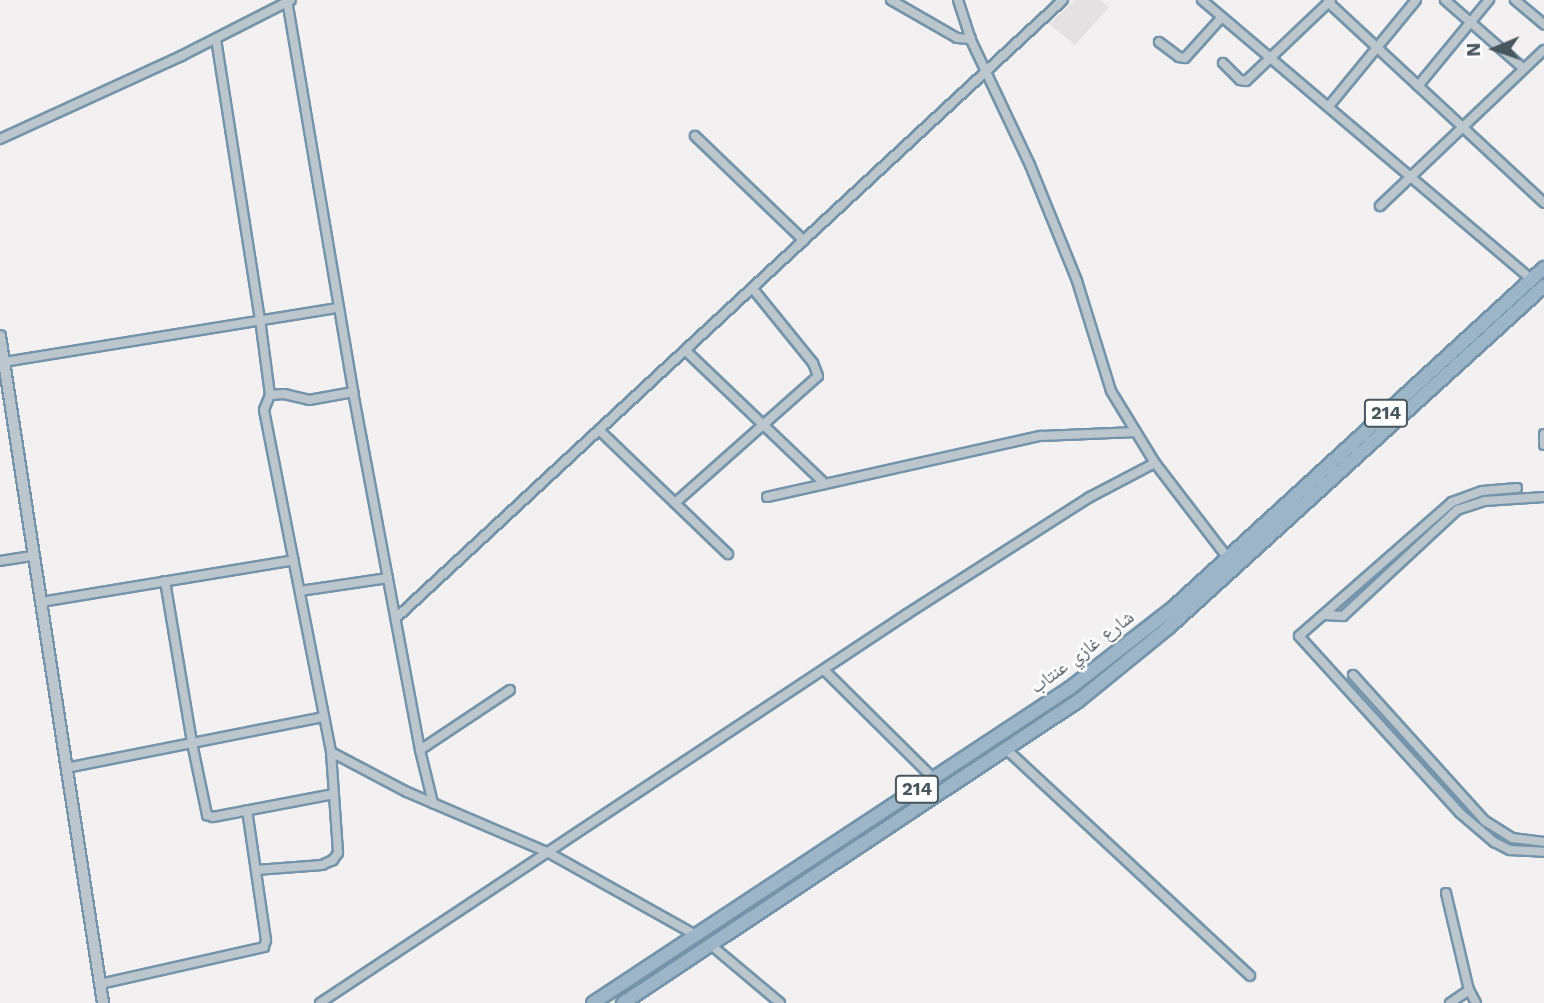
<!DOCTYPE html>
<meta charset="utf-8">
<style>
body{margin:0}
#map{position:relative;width:1544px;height:1003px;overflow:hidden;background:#f3f0f1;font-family:"Work Sans","Noto Naskh Arabic",sans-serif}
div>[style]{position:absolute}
.education>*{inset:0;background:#e4e1e3}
.green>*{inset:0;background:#bff0cd}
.roads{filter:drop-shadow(2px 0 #7394ab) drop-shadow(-2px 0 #7394ab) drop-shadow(0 2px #7394ab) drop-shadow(0 -2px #7394ab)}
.minor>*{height:8px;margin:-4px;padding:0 4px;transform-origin:4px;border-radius:4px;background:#bcc6cd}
.tertiary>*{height:10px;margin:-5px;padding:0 5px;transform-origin:5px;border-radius:5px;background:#bcc6cd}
.trunk>*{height:12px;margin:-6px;padding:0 6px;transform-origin:6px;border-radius:6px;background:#9cb6c8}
span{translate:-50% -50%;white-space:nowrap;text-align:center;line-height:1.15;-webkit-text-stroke:5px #fff;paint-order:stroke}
.shield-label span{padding:2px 5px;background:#fff;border:2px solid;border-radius:5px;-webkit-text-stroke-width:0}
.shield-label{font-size:18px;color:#48565e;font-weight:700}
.street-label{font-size:19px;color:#48565e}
.north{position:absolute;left:1460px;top:14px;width:70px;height:70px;-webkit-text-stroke:5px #fff;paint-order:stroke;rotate:268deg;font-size:19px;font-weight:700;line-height:28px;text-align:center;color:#48565e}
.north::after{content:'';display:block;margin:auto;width:24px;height:32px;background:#48565e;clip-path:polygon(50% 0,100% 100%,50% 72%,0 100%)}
</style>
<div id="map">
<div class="education">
<i style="clip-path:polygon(1075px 0,1100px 0,1109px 7px,1075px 45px,1049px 24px)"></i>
</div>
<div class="green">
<i style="clip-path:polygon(1393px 414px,1242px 556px,1097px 683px,619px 1001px,610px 1003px,1097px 678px)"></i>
</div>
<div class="roads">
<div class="minor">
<i style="left:287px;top:0;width:398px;rotate:80.4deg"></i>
<i style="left:353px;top:392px;width:364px;rotate:79.4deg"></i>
<i style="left:420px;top:750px;width:55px;rotate:76.2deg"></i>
<i style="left:891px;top:0;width:76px;rotate:29.9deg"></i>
<i style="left:957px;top:38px;width:14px;rotate:4deg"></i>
<i style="left:958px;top:0;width:40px;rotate:72deg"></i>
<i style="left:970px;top:38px;width:140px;rotate:64.7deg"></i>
<i style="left:1030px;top:165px;width:125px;rotate:67.9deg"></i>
<i style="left:1077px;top:281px;width:115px;rotate:72.8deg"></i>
<i style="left:1111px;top:391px;width:84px;rotate:58.6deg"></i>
<i style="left:1155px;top:463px;width:120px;rotate:52.5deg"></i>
<i style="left:1202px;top:0;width:431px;rotate:40.3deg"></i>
<i style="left:1445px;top:0;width:103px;rotate:41.1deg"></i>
<i style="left:1515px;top:0;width:38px;rotate:40deg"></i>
<i style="left:1328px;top:2px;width:295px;rotate:42.9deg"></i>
<i style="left:216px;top:39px;width:283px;rotate:81.1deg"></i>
<i style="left:260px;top:319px;width:77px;rotate:82.5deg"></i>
<i style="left:270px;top:395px;width:16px;rotate:112deg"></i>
<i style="left:264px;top:410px;width:349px;rotate:78.9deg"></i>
<i style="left:331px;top:752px;width:101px;rotate:86deg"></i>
<i style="left:338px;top:853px;width:9px;rotate:126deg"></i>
<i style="left:333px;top:860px;width:12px;rotate:156deg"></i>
<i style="left:322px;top:865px;width:66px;rotate:175.7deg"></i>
<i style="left:1159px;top:42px;width:25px;rotate:37deg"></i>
<i style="left:1179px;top:57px;width:6px;rotate:9deg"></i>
<i style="left:1185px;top:58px;width:55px;rotate:-47.9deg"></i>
<i style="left:1223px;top:63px;width:24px;rotate:45deg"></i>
<i style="left:1240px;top:80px;width:6px;rotate:9deg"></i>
<i style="left:1246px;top:81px;width:117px;rotate:-43.6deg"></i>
<i style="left:1418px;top:86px;width:112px;rotate:-50.5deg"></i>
<i style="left:1329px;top:106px;width:137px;rotate:-50.6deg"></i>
<i style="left:695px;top:136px;width:151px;rotate:43.9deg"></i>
<i style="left:0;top:139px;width:199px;rotate:-24.6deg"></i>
<i style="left:181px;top:56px;width:123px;rotate:-27deg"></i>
<i style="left:1380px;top:206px;width:226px;rotate:-43.6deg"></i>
<i style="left:686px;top:351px;width:192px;rotate:43.7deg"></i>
<i style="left:4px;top:362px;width:339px;rotate:-9.2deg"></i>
<i style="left:270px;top:395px;width:14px;rotate:-4deg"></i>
<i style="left:284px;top:394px;width:26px;rotate:13deg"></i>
<i style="left:309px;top:400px;width:45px;rotate:-10.3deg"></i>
<i style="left:599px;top:430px;width:179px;rotate:43.9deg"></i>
<i style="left:1544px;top:434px;width:11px;rotate:90deg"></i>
<i style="left:1517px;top:488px;width:35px;rotate:175deg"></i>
<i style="left:1482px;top:491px;width:32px;rotate:160deg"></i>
<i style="left:1452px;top:502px;width:203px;rotate:138.8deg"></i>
<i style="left:1299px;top:636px;width:239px;rotate:47.7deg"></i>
<i style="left:1460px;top:813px;width:45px;rotate:40.5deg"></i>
<i style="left:1494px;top:842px;width:18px;rotate:27deg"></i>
<i style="left:1510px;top:850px;width:34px;rotate:3deg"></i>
<i style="left:767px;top:497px;width:281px;rotate:-12.6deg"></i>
<i style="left:1041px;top:436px;width:95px;rotate:-2.4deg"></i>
<i style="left:675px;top:503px;width:191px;rotate:-41.6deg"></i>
<i style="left:818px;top:376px;width:14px;rotate:-111deg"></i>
<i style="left:813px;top:363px;width:95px;rotate:-129deg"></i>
<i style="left:0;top:561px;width:33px;rotate:-9deg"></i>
<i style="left:165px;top:581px;width:164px;rotate:80.5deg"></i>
<i style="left:192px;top:743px;width:74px;rotate:78.2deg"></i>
<i style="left:207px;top:815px;width:6px;rotate:18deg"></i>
<i style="left:213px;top:817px;width:123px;rotate:-10.8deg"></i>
<i style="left:300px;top:591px;width:89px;rotate:-8.4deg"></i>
<i style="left:41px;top:602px;width:256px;rotate:-9.4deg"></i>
<i style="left:1324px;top:615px;width:19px;rotate:3deg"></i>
<i style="left:1343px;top:616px;width:156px;rotate:-42.9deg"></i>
<i style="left:1457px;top:510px;width:29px;rotate:-18deg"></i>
<i style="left:1485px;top:501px;width:59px;rotate:-3.9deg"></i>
<i style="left:396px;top:618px;width:909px;rotate:-42.82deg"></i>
<i style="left:824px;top:670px;width:155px;rotate:44.7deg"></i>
<i style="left:1353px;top:675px;width:197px;rotate:47.9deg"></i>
<i style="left:1485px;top:821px;width:32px;rotate:32deg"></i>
<i style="left:1512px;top:838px;width:32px;rotate:7deg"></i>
<i style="left:1006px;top:749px;width:333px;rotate:42.9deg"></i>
<i style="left:420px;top:750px;width:108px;rotate:-33.7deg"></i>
<i style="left:331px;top:752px;width:86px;rotate:27.8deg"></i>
<i style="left:407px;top:792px;width:155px;rotate:23.2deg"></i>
<i style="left:549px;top:853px;width:168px;rotate:29.2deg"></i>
<i style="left:66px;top:768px;width:263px;rotate:-11.2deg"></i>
<i style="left:1446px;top:893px;width:100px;rotate:76.7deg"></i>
<i style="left:1469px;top:990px;width:15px;rotate:62deg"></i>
<i style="left:711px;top:945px;width:90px;rotate:40deg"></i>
<i style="left:100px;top:984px;width:168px;rotate:-12.7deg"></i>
<i style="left:264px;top:947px;width:7px;rotate:-74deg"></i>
<i style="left:266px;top:940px;width:131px;rotate:-98.3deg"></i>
<i style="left:320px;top:1003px;width:704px;rotate:-33.53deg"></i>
<i style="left:907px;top:614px;width:217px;rotate:-32.6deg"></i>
<i style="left:1090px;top:497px;width:73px;rotate:-27.6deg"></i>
<i style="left:1450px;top:1003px;width:23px;rotate:-34deg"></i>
</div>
<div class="tertiary">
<i style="left:0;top:336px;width:675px;rotate:81.22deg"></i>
</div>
<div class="trunk">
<i style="left:593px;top:1003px;width:572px;rotate:-33.44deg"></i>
<i style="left:1070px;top:688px;width:132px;rotate:-37.9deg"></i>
<i style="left:1174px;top:607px;width:502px;rotate:-42.5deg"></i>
<i style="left:623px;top:1003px;width:546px;rotate:-33.57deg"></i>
<i style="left:1078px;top:701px;width:117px;rotate:-39.1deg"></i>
<i style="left:1169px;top:627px;width:507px;rotate:-42.28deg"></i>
</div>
</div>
<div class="shield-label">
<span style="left:1386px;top:413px">214</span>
<span style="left:917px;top:789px">214</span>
</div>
<div class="street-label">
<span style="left:1082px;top:652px;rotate:-37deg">شارع غازي عنتاب</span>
</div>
<div class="north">N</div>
</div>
